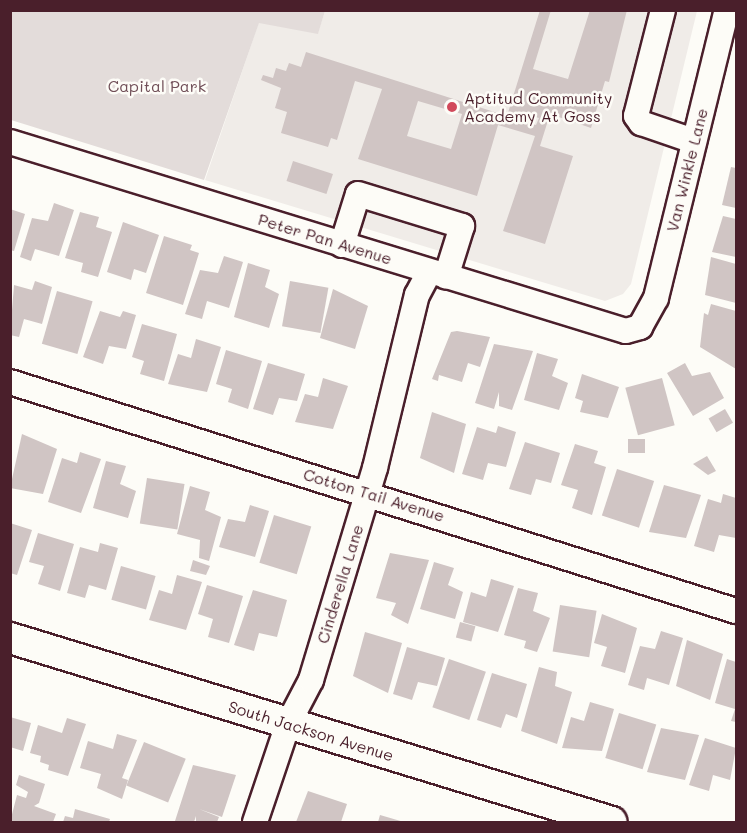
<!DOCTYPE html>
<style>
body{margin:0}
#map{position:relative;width:747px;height:833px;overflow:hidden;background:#fdfcf7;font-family:Mali,sans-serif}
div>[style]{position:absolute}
.built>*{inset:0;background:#f0ece8}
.green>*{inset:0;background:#e3dcda}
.building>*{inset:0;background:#d0c5c4;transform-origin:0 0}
.roads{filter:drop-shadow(2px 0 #4a1f2b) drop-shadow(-2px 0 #4a1f2b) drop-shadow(0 2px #4a1f2b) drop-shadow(0 -2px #4a1f2b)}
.minor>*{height:24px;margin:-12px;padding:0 12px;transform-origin:12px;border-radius:12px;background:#fdfcf7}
.major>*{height:30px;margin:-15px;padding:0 15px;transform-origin:15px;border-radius:15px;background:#fdfcf7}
.dots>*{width:16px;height:16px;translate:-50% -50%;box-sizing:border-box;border:3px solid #fdfcf7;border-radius:50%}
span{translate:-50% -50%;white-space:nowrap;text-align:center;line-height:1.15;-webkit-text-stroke:5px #fdfcf7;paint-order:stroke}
.park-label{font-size:16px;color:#704e57}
.poi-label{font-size:16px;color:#4a1f2b}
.left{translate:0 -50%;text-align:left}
.street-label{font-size:16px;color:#4a1f2b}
.frame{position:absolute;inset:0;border:12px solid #4a1f2b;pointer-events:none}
</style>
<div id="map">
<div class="built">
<i style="clip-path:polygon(325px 11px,697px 11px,631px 284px,623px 294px,605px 301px,205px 180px,259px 22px,318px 33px)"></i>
</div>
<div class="green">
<i style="clip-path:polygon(10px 11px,11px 10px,325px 11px,318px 34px,259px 23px,204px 180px,11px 120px)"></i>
</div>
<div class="building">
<i style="clip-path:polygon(evenodd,540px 10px,551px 10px,533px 69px,568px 79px,590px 10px,627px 10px,609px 82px,605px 81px,591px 128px,550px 114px,540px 146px,573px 156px,545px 244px,503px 231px,535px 136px,498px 125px,477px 196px,358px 159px,382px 89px,355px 81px,337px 140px,331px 138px,328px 147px,281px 133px,287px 112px,275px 108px,281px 88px,261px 80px,263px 75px,273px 78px,276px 68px,286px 71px,289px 63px,301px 67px,306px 52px,507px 116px,540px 10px,418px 101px,462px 114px,451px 149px,407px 136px,418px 101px,540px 10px,519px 112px,539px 118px,536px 125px,517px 119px,519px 112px)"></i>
<i style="left:293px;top:161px;width:42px;height:21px;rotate:18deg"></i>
<i style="clip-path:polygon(731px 167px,736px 168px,736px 208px,722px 205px)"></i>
<i style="clip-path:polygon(54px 203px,74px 210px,59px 256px,35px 249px,31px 261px,20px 257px,32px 218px,48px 221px)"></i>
<i style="clip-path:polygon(10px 209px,25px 214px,14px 251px,10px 250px)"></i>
<i style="clip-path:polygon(80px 212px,99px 217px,96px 227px,112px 232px,98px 277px,81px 272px,83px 263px,65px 258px)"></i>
<i style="clip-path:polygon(723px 216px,736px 219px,736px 257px,712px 252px)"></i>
<i style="clip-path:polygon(123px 222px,159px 235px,146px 273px,134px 269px,131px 280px,107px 272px)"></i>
<i style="clip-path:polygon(164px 236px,192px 245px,190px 250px,199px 253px,183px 305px,146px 293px)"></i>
<i style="clip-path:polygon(224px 256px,243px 262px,229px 308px,207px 301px,202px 319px,185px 314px,200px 270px,218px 273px)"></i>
<i style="clip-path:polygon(711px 257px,736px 264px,736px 303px,705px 295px)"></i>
<i style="clip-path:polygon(248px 263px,270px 270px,265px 287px,279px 294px,269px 328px,234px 317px)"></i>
<i style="clip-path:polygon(35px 281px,52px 287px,42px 324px,24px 319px,19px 337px,10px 335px,14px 285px,32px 290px)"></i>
<i style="left:290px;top:281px;width:39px;height:46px;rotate:10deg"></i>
<i style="clip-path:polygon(333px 289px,368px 306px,355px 349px,320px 338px)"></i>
<i style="left:57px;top:291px;width:37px;height:55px;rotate:16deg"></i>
<i style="clip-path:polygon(711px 304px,736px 311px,736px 369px,700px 347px,704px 313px,708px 315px)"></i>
<i style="clip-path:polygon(100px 311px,120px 317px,123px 311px,136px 315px,126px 349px,109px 346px,103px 364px,83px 357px)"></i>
<i style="clip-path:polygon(142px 324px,177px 334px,164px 381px,140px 374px,144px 361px,132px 357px)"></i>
<i style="clip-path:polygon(457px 331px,490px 337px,480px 367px,468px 363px,462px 382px,439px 375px,438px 381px,432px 379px,451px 332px)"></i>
<i style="clip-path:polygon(196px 339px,221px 347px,207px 392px,168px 384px,178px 354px,191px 358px)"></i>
<i style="clip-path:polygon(494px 344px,533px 351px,512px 410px,499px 406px,499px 392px,494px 409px,475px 403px)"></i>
<i style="clip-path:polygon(226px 350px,262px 361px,248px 409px,228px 402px,232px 389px,216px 384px)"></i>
<i style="clip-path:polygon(537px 353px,558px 359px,552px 376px,568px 383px,559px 410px,524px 400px)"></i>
<i style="clip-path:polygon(268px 363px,305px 374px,297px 401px,279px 398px,273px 415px,253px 409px)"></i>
<i style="clip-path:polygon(685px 363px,692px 376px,710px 372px,724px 398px,693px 416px,667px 373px)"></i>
<i style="clip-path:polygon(582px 374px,619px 387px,608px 418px,580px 412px,583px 401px,575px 398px)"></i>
<i style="clip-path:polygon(323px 378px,348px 386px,333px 429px,295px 422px,305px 394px,318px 397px)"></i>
<i style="left:662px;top:378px;width:49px;height:38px;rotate:75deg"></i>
<i style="left:725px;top:409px;width:16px;height:19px;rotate:60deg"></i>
<i style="clip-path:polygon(432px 412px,466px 424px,454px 473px,420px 458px)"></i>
<i style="clip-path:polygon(498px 426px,516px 432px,506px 467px,488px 463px,483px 480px,462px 474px,477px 427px,496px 433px)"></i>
<i style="clip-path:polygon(22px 434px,57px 449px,43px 494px,10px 488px)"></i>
<i style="left:628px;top:439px;width:17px;height:14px"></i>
<i style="clip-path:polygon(525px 442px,560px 453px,551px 483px,536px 479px,531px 495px,509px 489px)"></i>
<i style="clip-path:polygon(575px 444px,598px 451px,594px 463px,606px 467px,592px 515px,572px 508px,578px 490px,561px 485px)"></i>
<i style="clip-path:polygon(80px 452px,101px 459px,81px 513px,48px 502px,62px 458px,77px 463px)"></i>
<i style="clip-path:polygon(707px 456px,716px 471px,708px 475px,693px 464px)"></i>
<i style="clip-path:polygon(106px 461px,126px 466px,120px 484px,136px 491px,128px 518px,93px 508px)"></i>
<i style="left:617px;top:469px;width:39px;height:49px;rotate:18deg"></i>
<i style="left:147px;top:478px;width:38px;height:46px;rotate:9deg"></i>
<i style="clip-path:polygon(664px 485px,701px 495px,686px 538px,649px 532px)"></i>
<i style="clip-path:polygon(190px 486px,210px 492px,205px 510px,221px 517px,209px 561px,199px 558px,200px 540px,177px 534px)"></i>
<i style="clip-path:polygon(723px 494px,736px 498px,736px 538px,719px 535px,714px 552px,694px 546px,708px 499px,721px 503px)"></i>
<i style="clip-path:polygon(250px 505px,269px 511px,255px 557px,219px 547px,228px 519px,245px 522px)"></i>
<i style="left:274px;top:515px;width:39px;height:50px;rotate:17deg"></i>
<i style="clip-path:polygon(10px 523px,32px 530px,17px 575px,10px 573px)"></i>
<i style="clip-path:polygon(38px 533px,74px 544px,60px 591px,38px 584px,44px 566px,29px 562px)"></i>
<i style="clip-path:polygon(100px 543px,118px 548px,106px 590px,89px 585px,85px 598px,67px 593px,80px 547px,98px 552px)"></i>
<i style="clip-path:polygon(390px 553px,429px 560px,408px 624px,391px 615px,396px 603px,376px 598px)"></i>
<i style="clip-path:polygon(193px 560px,210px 566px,206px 575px,190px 571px)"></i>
<i style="clip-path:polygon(434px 562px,454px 568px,448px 585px,463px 592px,455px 619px,420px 609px)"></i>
<i style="left:121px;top:566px;width:36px;height:35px;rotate:16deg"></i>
<i style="clip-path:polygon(177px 575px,202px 582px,186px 630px,149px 620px,159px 590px,172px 594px)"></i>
<i style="clip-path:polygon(491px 579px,514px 586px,498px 632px,463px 622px,471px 592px,486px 597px)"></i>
<i style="clip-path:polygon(207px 585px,243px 596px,229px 643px,208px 637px,213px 619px,198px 614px)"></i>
<i style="clip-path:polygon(518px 588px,538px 593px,533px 611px,550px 618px,537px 652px,524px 648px,526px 641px,504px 635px)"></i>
<i style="clip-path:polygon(253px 590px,287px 600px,277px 637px,259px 633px,254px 651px,234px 645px)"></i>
<i style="left:560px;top:605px;width:37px;height:47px;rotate:9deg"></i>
<i style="clip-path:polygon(602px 614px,637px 628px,625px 673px,601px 666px,607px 647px,594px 643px)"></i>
<i style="left:460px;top:622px;width:16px;height:16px;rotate:15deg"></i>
<i style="clip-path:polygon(661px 631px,683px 638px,669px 685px,647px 678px,644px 690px,628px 685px,640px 646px,655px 649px)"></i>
<i style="clip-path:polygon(365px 632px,402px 643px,388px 693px,353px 676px)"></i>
<i style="clip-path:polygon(687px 640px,723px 654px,710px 700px,676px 686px)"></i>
<i style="clip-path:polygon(407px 647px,445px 658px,437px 686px,418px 682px,412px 700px,393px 694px)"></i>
<i style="left:449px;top:659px;width:39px;height:51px;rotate:19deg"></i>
<i style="clip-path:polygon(727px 659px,736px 662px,736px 722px,731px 721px,735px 709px,715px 703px)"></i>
<i style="clip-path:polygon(539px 667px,557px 672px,555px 686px,572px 692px,557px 744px,521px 731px)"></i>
<i style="clip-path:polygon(492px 673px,527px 684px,517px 718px,506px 714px,501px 728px,477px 720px)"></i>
<i style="clip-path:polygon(590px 702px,614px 709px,602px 751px,562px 748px,571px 717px,584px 721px)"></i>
<i style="left:619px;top:713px;width:39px;height:47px;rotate:17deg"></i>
<i style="clip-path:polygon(10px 717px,31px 723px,23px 751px,10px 747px)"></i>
<i style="clip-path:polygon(67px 718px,86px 724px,68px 776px,48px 770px,49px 765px,40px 762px,41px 756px,30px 753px,38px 725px,62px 733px)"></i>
<i style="clip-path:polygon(661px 728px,699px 735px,685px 780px,647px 772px)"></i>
<i style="clip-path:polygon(117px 734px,137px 740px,122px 778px,128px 780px,122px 799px,97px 788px,101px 774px,80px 768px,88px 741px,113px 749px)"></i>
<i style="clip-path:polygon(705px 738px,736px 748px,730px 780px,713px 775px,709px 791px,689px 785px)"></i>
<i style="left:144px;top:742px;width:45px;height:47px;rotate:22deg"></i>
<i style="clip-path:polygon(193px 765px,236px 775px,222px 817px,199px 809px,219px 817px,217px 822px,196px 822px,196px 816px,194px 822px,175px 821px)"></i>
<i style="clip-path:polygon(19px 775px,45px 784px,39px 803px,34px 806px,56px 814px,53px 822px,10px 822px,17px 795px,26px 798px,28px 792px,16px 785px)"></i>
<i style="clip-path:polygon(308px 791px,347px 804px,341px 822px,296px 822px)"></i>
<i style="clip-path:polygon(75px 809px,110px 819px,109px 822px,63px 822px,65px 816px,73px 818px)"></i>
<i style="clip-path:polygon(380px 815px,404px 822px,378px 822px)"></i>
</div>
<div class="roads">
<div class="minor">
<i style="left:663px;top:10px;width:109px;rotate:104.3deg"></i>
<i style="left:636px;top:116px;width:9px;rotate:54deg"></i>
<i style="left:641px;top:123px;width:56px;rotate:18.8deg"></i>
<i style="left:10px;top:142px;width:644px;rotate:17.06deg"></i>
<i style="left:626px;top:331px;width:15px;rotate:-16deg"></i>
<i style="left:640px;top:327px;width:33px;rotate:-61deg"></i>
<i style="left:656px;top:298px;width:297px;rotate:-76.2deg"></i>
<i style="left:342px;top:245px;width:53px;rotate:-72.6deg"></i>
<i style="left:358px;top:194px;width:109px;rotate:17.1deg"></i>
<i style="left:462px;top:226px;width:53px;rotate:107.4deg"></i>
<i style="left:10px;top:382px;width:761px;rotate:17.51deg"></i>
<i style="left:255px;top:822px;width:103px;rotate:-71.4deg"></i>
<i style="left:288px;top:724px;width:50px;rotate:-62.4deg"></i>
<i style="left:311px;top:680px;width:221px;rotate:-73.2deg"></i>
<i style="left:375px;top:468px;width:178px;rotate:-76.4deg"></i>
<i style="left:417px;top:295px;width:26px;rotate:-62deg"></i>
</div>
<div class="major">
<i style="left:10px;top:638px;width:629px;rotate:17deg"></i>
</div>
</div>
<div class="dots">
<i style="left:452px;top:107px;background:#d1495b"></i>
</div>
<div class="park-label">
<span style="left:157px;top:86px">Capital Park</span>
</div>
<div class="poi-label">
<span class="left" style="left:464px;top:107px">Aptitud Community<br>Academy At Goss</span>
</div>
<div class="street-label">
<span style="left:687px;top:170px;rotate:-76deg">Van Winkle Lane</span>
<span style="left:325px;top:239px;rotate:17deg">Peter Pan Avenue</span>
<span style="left:374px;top:495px;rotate:17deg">Cotton Tail Avenue</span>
<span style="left:340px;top:584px;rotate:-73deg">Cinderella Lane</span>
<span style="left:311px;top:731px;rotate:17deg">South Jackson Avenue</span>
</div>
<div class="frame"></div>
</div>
